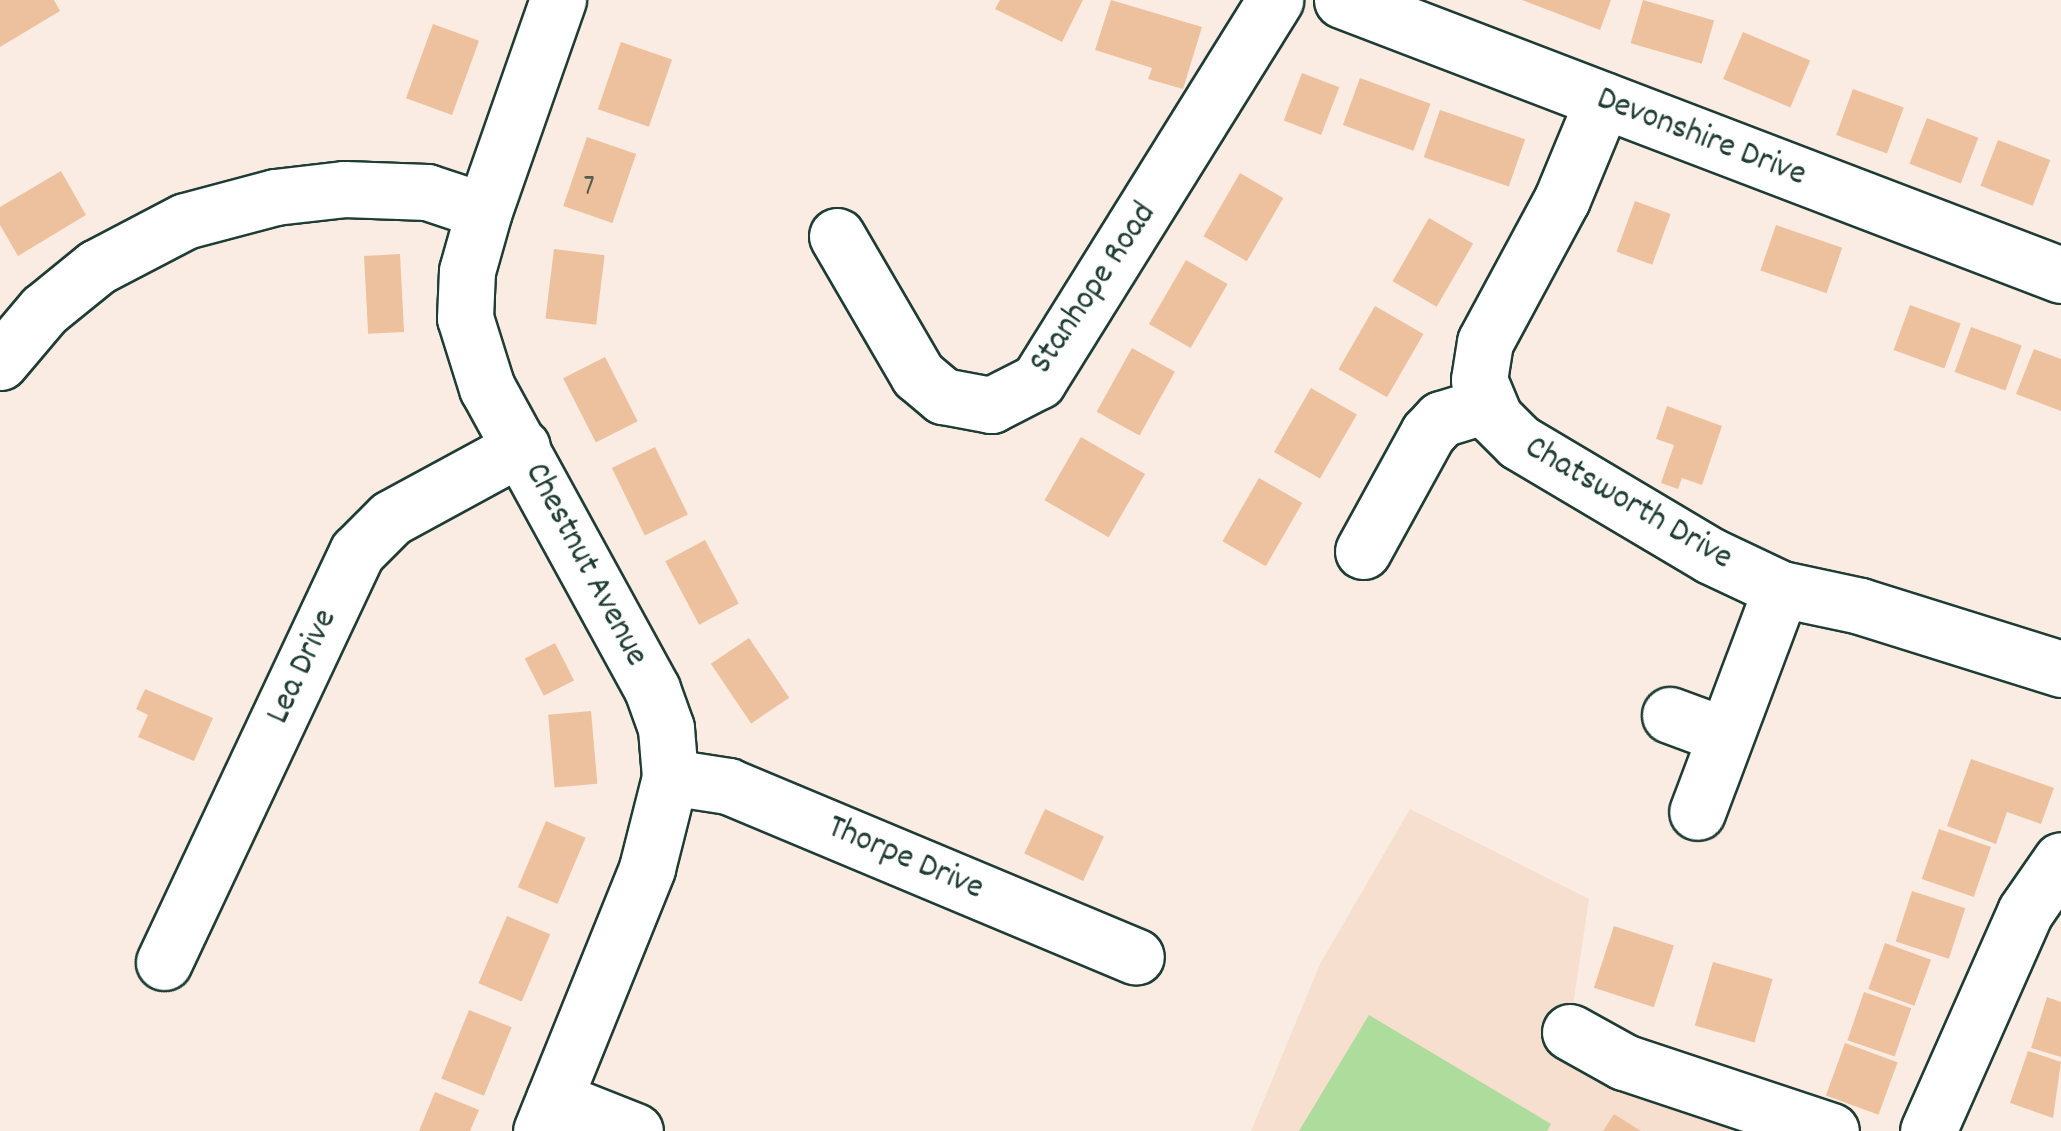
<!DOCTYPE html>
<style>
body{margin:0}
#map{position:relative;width:2061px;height:1131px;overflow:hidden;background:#faece2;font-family:Dekko,sans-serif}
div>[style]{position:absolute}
.built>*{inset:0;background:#f6dfce}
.green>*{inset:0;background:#aedc9c}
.building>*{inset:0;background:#eec19e;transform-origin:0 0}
.roads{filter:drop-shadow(2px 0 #1f3d34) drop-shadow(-2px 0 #1f3d34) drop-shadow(0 2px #1f3d34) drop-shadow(0 -2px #1f3d34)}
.minor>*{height:55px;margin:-27.5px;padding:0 27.5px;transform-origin:27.5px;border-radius:27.5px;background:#fff}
span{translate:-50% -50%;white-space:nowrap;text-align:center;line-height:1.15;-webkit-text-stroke:8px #fff;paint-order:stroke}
.number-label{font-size:30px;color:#535e4e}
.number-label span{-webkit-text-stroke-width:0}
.street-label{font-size:35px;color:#1f3d34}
</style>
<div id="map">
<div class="built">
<i style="clip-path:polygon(1410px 809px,1589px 899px,1572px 1012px,1557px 1046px,1628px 1093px,1766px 1131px,1251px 1131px,1320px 964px)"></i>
</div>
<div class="green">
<i style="clip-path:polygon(1369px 1015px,1551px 1124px,1547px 1131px,1299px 1131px)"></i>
</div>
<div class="building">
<i style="clip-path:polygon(0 0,54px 0,60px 11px,0 47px)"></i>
<i style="clip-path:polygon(1000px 0,1083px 0,1062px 42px,995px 9px)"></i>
<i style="clip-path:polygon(1111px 0,1202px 27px,1183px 89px,1148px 79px,1152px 68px,1095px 50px)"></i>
<i style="clip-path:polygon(1522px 0,1611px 0,1600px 30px)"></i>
<i style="left:1643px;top:0;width:74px;height:45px;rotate:16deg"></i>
<i style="left:433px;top:24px;width:49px;height:79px;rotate:20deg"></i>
<i style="left:1743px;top:32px;width:73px;height:51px;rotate:23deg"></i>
<i style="left:621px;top:42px;width:54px;height:71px;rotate:19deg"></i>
<i style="left:1302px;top:73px;width:40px;height:51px;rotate:21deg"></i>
<i style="left:1360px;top:78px;width:75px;height:50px;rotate:20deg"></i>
<i style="left:1853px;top:89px;width:54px;height:49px;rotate:20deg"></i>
<i style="left:1440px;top:110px;width:90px;height:50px;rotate:19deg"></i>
<i style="left:1927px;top:118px;width:55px;height:49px;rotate:21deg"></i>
<i style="left:587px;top:137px;width:52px;height:73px;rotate:19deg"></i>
<i style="left:1998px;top:140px;width:56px;height:49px;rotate:21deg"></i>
<i style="clip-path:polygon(61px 171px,86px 215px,18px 256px,0 225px,0 207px)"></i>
<i style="left:1240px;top:173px;width:50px;height:73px;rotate:30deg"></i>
<i style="left:1635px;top:201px;width:38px;height:54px;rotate:20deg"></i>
<i style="left:1429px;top:218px;width:51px;height:73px;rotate:30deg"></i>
<i style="left:1776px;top:225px;width:70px;height:48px;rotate:19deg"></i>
<i style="left:554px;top:249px;width:51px;height:70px;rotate:7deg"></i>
<i style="left:400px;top:254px;width:78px;height:36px;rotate:87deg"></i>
<i style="left:1186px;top:260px;width:48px;height:74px;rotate:30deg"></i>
<i style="left:1910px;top:305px;width:54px;height:48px;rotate:20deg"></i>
<i style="left:1375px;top:306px;width:56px;height:73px;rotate:30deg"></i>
<i style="left:1971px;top:327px;width:54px;height:48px;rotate:20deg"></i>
<i style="left:1132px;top:348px;width:49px;height:73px;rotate:29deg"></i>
<i style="clip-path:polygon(2034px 349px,2061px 359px,2061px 411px,2016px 394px)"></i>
<i style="left:605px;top:357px;width:72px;height:47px;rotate:63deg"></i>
<i style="left:1311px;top:388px;width:53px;height:74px;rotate:30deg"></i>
<i style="clip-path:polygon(1667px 406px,1722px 426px,1702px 485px,1682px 478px,1678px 489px,1661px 483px,1674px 445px,1656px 439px)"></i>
<i style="left:1081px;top:437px;width:74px;height:73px;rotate:30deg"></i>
<i style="left:655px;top:447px;width:75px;height:48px;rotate:64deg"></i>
<i style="left:1259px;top:478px;width:50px;height:73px;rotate:30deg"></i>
<i style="left:705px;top:540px;width:72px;height:45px;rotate:62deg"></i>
<i style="left:749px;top:638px;width:72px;height:46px;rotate:56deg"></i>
<i style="left:555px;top:643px;width:42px;height:34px;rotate:63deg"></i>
<i style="clip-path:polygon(145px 689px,213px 718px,194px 761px,138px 737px,148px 715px,136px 709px)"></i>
<i style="left:591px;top:711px;width:73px;height:43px;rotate:85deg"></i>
<i style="clip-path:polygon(1971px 759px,2054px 788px,2041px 824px,2007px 812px,1996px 844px,1947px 826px)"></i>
<i style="left:1045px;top:809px;width:65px;height:49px;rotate:25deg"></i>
<i style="left:546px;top:821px;width:43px;height:72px;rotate:23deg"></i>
<i style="left:1939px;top:829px;width:55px;height:53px;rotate:19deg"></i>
<i style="left:1912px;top:891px;width:56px;height:53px;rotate:18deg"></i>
<i style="left:507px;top:916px;width:47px;height:73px;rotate:23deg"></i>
<i style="left:1614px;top:926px;width:63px;height:65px;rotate:18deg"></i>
<i style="left:1885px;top:943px;width:49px;height:49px;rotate:20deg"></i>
<i style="left:1713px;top:962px;width:62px;height:66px;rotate:16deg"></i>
<i style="left:1864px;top:992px;width:50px;height:51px;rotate:19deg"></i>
<i style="clip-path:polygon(2047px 997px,2061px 1002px,2061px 1057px,2031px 1048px)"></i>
<i style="left:469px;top:1010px;width:46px;height:74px;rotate:22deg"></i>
<i style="left:1845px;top:1043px;width:56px;height:56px;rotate:20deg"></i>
<i style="clip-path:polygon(2028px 1051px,2061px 1062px,2053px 1118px,2010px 1103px)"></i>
<i style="clip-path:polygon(435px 1092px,479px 1110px,470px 1131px,419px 1131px)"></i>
<i style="clip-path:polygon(1614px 1114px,1641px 1131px,1603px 1131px)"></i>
</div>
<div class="roads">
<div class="minor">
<i style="left:1342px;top:0;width:770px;rotate:20.93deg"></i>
<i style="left:1603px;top:100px;width:107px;rotate:112.5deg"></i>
<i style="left:1562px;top:199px;width:162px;rotate:118.3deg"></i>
<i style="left:1485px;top:342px;width:38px;rotate:99deg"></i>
<i style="left:1479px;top:380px;width:41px;rotate:67.2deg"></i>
<i style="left:1495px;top:418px;width:34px;rotate:45deg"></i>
<i style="left:1519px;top:442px;width:223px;rotate:30.7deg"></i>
<i style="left:1711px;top:556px;width:77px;rotate:25.2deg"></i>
<i style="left:1781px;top:589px;width:238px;rotate:110.6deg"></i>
<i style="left:837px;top:236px;width:161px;rotate:59.8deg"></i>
<i style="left:918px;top:375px;width:33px;rotate:40deg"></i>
<i style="left:943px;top:396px;width:49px;rotate:10.6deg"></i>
<i style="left:991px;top:405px;width:53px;rotate:-27.1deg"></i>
<i style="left:1038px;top:381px;width:449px;rotate:-58.1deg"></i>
<i style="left:0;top:362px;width:68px;rotate:-49.8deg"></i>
<i style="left:44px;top:310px;width:68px;rotate:-39.1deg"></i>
<i style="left:97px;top:267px;width:99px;rotate:-27.6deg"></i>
<i style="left:185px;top:221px;width:93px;rotate:-14.9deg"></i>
<i style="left:275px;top:197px;width:69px;rotate:-6.6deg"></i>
<i style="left:344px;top:189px;width:83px;rotate:2.1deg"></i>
<i style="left:427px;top:192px;width:60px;rotate:18.4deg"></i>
<i style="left:1363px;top:551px;width:135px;rotate:-61.2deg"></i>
<i style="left:1428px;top:433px;width:19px;rotate:-47deg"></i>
<i style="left:1441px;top:419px;width:48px;rotate:-16.9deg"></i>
<i style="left:1781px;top:589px;width:81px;rotate:12.1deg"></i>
<i style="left:1860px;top:606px;width:211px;rotate:17.4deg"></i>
<i style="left:1670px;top:715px;width:58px;rotate:20.3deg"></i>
<i style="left:670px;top:777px;width:59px;rotate:8.8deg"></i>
<i style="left:728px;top:786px;width:442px;rotate:22.7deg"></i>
<i style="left:164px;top:962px;width:453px;rotate:-64.8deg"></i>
<i style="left:357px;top:552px;width:48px;rotate:-45deg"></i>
<i style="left:391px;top:518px;width:149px;rotate:-28.5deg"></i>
<i style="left:1570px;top:1032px;width:62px;rotate:29.1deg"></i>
<i style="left:1624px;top:1062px;width:218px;rotate:18.4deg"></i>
<i style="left:554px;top:1099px;width:87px;rotate:21.6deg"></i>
<i style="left:541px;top:1131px;width:284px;rotate:-68deg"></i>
<i style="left:647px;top:868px;width:94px;rotate:-75.8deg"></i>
<i style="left:670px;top:777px;width:49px;rotate:-94.7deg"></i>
<i style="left:666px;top:728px;width:41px;rotate:-109.7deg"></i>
<i style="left:652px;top:689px;width:343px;rotate:-118.7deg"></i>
<i style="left:487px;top:388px;width:73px;rotate:-107.4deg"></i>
<i style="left:465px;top:318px;width:47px;rotate:-87.6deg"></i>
<i style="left:467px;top:271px;width:62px;rotate:-74.2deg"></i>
<i style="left:484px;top:211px;width:224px;rotate:-70.7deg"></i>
<i style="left:1928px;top:1131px;width:240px;rotate:-66.1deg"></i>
<i style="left:2025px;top:912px;width:63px;rotate:-55.3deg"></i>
</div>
</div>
<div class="number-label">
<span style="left:589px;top:189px">7</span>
</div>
<div class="street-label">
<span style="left:1701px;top:138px;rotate:21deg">Devonshire Drive</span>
<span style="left:1094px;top:289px;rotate:-56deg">Stanhope Road</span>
<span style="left:1628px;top:504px;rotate:30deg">Chatsworth Drive</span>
<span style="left:585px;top:565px;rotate:62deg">Chestnut Avenue</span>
<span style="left:303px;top:667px;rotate:-65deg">Lea Drive</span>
<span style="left:905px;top:859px;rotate:23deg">Thorpe Drive</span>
</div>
</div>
